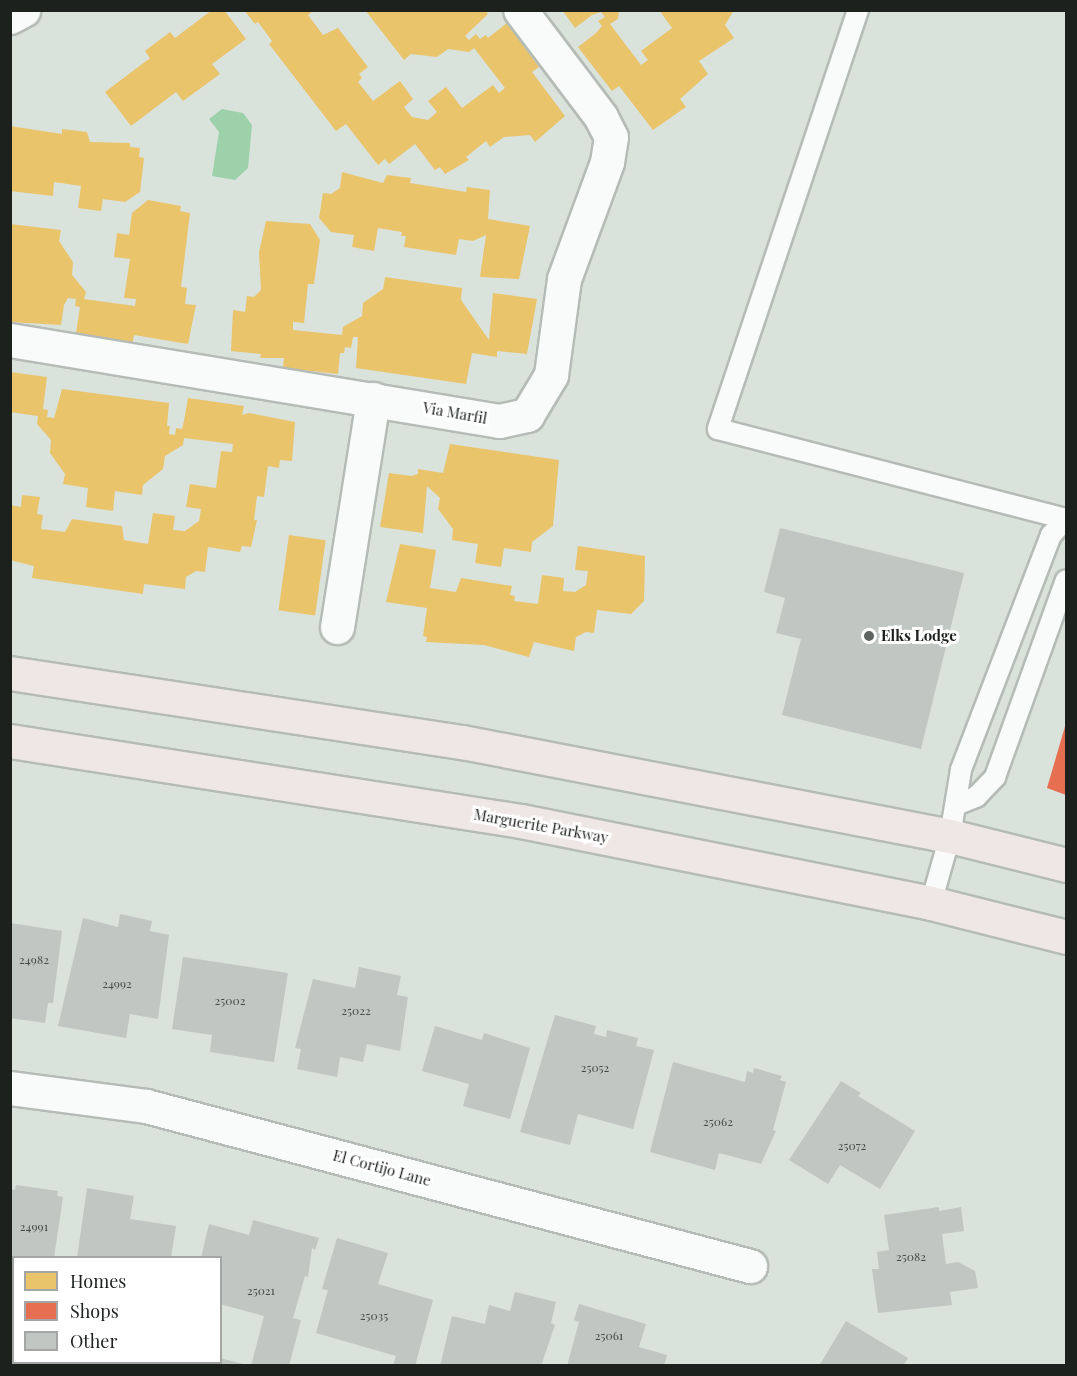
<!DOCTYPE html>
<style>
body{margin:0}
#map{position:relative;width:1077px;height:1376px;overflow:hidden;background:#dae2dc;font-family:"Playfair Display",serif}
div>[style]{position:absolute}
.water>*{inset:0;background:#9cd1a9}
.homes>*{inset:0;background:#e9c46a;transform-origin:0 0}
.shops>*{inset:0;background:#e76f51}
.building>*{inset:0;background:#c0c6c2}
.roads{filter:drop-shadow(2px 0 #b5bbb6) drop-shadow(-2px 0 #b5bbb6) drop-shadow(0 2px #b5bbb6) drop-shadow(0 -2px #b5bbb6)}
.lane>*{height:20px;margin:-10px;padding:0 10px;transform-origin:10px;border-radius:10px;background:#f9fbfa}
.street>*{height:33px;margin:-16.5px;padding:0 16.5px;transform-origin:16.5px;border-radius:16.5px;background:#f9fbfa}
.primary>*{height:33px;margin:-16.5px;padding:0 16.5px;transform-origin:16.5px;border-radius:16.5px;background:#eee7e5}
.dots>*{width:16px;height:16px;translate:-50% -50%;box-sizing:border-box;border:3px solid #fff;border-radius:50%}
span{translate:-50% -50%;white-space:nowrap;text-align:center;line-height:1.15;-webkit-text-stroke:6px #fff;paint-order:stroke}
.number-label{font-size:12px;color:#454a46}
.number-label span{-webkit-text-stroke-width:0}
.street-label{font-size:15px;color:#1c211d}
.poi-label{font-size:15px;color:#1c211d;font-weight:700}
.left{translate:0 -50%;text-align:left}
.frame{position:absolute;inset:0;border:12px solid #1c211d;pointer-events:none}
.legend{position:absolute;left:12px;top:1256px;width:210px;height:108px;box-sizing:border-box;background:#fff;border:2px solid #a4a6a5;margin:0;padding:8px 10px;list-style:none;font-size:18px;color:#1c211d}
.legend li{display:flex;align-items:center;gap:12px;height:30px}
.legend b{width:30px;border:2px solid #a4a6a5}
</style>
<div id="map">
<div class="water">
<i style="clip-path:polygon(222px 109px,243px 113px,252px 125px,248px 168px,235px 180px,212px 176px,219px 132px,209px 119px)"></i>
</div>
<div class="homes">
<i style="clip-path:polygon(212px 10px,224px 10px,246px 39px,212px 64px,220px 74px,183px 101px,176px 92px,131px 126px,105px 92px,150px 58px,145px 51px,170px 32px,175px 38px)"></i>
<i style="clip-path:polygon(244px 10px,314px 10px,308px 15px,323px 35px,338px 28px,368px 67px,359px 74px,362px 78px,358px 82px,373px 101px,400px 81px,413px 99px,404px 107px,412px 117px,428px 120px,437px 112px,428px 101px,446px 87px,462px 108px,493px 85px,499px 93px,505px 88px,474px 48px,469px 52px,448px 49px,437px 57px,411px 54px,404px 60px,365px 10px,485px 10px,488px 14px,465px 36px,469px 40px,476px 34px,480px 39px,486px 35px,488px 38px,507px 23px,539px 67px,532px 72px,565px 116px,535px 142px,530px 135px,504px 137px,490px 147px,486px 141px,466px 157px,469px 160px,445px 174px,440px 167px,435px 170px,415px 144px,389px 164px,385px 159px,378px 165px,346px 124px,336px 131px,269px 44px,272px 41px,258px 22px,255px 24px)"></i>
<i style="clip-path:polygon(562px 10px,619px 10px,618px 19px,610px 24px,641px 65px,648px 60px,641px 51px,672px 28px,659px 10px,734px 10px,725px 25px,734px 38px,699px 61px,708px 74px,680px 99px,686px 107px,653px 130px,619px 86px,612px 91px,578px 47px,596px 33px,602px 26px,598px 21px,605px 17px,601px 12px,592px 15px,575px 28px)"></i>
<i style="clip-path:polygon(10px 126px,62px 134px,62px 129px,87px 132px,90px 142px,130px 143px,130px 147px,140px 148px,139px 157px,144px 158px,140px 192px,125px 202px,103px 199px,101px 211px,78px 208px,81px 186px,54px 182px,53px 196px,10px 191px)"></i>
<i style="clip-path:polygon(342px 172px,383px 183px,387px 175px,411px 178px,410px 183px,466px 192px,467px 187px,490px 190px,488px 219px,530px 226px,519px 279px,480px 277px,486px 235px,473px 241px,459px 239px,456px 255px,404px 247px,406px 236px,401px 236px,402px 232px,378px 228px,374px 251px,352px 247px,354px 235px,331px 232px,319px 218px,323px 193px,331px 194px,340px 188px)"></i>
<i style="clip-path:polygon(148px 200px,181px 206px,180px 211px,190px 213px,181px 287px,187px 288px,185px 304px,196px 305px,188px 344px,134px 335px,132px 346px,76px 333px,80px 307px,75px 306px,76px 299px,68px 298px,64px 305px,61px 325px,10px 322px,10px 224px,61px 230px,59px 241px,73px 262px,72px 275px,86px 292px,84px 299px,135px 306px,136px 299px,124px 298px,130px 259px,114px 257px,117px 233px,129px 235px,132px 213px)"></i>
<i style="clip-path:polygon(266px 221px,310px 224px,320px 240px,314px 284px,308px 284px,304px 323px,293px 322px,293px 330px,342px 335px,343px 327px,362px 316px,363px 303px,383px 289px,385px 277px,462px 288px,461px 300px,489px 340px,493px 293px,537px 299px,527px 354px,497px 351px,497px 357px,472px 353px,466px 384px,356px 368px,358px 337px,353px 337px,351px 348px,345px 347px,344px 353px,340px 353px,338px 374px,283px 368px,284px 358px,260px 358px,261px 354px,231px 351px,233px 310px,245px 312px,247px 296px,254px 297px,261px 290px,259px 252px)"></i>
<i style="clip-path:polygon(10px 372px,47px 377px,43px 409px,48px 410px,47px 417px,54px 418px,62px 389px,169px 403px,167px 426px,170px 426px,169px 434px,175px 435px,176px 428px,182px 429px,184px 421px,188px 398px,244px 406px,242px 415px,249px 413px,295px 422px,292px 461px,280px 460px,279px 468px,268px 466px,264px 497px,257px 496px,254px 520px,257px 520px,251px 547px,242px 546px,240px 552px,208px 547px,205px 572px,196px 571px,186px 577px,185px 589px,144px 584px,143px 594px,32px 578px,34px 566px,10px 560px,10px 505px,21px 507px,22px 495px,40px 497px,37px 514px,43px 515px,41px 529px,65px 532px,72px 519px,122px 526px,124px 540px,148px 544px,153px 513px,175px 516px,173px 530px,185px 531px,199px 521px,201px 509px,186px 507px,190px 484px,216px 488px,221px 451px,232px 452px,233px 444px,184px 438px,183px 445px,165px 456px,163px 469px,143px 485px,142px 495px,115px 491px,113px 511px,86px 507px,88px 488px,63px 484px,65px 474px,50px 453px,51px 440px,37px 424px,38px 416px,10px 412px)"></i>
<i style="clip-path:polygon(450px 444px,559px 460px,553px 526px,532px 542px,531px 552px,504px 548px,501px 567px,475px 563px,478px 544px,452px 540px,453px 529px,438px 509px,440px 498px,427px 486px,423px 533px,380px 527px,389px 473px,411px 476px,418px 474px,418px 469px,443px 473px)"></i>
<i style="left:289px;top:535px;width:37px;height:76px;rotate:8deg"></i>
<i style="clip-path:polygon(400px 544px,436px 550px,430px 588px,456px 592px,461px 578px,512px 586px,510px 595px,515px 596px,514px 601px,538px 604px,542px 575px,564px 578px,563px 591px,575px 592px,586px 585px,588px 571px,575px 570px,578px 546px,645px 556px,644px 601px,631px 614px,597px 610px,594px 633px,586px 632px,576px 637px,574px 651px,534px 642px,529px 657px,484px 645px,426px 642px,427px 637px,423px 636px,427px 608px,386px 602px)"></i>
</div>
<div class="shops">
<i style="clip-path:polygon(1066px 723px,1066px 795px,1047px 788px)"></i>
</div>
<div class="building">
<i style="clip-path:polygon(780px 528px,964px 573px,921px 749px,782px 715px,801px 639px,776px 633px,785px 598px,764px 592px)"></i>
<i style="clip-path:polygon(120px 914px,152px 921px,150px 931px,169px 935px,158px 1019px,130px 1014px,126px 1038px,58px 1026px,83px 918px,118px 927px)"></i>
<i style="clip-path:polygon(10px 923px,62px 931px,53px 1003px,48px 1003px,45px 1023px,10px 1018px)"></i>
<i style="clip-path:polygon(183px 957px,288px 973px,274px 1062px,210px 1052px,212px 1035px,172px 1029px)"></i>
<i style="clip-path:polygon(359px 967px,401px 976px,397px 995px,408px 997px,400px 1051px,367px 1044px,363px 1062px,340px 1057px,337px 1077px,297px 1069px,301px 1049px,295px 1048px,313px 979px,355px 988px)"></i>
<i style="clip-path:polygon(555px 1015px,596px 1026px,594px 1034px,606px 1037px,607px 1030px,638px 1038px,636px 1046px,654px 1050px,633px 1129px,578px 1114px,570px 1145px,520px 1132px)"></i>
<i style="clip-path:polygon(435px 1026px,482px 1040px,484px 1033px,530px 1048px,510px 1119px,463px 1106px,469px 1084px,422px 1071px)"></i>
<i style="clip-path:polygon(673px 1062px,745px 1082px,747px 1071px,753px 1073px,754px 1068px,782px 1076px,780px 1080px,786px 1082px,773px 1130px,776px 1131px,761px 1164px,719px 1153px,715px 1170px,650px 1152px)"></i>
<i style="clip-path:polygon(841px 1081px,861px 1093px,858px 1096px,915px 1131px,880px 1189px,840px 1165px,828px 1184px,789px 1160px)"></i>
<i style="clip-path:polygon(16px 1185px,58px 1191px,57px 1196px,63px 1197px,54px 1258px,14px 1258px,10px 1263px,10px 1189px,15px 1190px)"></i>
<i style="clip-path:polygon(87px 1188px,134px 1196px,130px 1219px,176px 1226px,171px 1258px,77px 1258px)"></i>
<i style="clip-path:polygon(939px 1207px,939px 1211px,961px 1207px,964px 1231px,942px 1234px,946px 1264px,958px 1262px,975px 1271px,978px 1288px,950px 1292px,952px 1305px,878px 1313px,872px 1269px,879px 1269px,877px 1252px,889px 1250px,884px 1215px)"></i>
<i style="clip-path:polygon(253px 1220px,319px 1238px,315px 1250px,312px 1248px,308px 1277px,305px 1276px,293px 1318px,301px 1320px,289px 1366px,251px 1366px,264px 1316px,220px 1304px,220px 1258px,201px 1258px,209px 1224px,249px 1235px)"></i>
<i style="clip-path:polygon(337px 1238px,388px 1253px,378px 1284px,433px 1300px,415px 1366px,393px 1366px,396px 1356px,316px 1333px,328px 1290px,322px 1289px)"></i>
<i style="clip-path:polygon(515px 1292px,556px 1302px,551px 1323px,555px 1325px,541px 1366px,440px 1366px,452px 1316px,485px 1324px,489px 1305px,510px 1311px)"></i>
<i style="clip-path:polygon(579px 1304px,646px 1324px,639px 1347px,667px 1355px,664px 1366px,567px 1366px,579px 1322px,574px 1320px)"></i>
<i style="clip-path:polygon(846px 1321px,908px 1358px,903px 1366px,819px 1366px)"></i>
<i style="clip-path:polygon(220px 1358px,247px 1365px,247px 1366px,208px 1366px,220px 1362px)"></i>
</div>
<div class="roads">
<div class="lane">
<i style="left:858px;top:10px;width:442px;rotate:108.5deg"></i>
<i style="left:718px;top:429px;width:359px;rotate:14.5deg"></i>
<i style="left:1066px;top:519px;width:22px;rotate:133deg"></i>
<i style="left:1051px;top:535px;width:252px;rotate:111deg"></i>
<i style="left:961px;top:770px;width:67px;rotate:99.5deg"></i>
<i style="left:950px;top:836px;width:70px;rotate:105.8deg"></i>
<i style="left:956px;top:805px;width:22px;rotate:-22deg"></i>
<i style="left:976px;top:797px;width:28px;rotate:-46deg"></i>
<i style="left:995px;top:777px;width:209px;rotate:-70.2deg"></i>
</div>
<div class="street">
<i style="left:10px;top:17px;width:15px;rotate:-28deg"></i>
<i style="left:10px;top:340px;width:496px;rotate:9.4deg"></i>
<i style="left:499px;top:421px;width:29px;rotate:-12deg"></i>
<i style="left:527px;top:415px;width:47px;rotate:-59deg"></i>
<i style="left:551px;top:375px;width:97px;rotate:-82.3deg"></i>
<i style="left:564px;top:279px;width:125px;rotate:-69.8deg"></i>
<i style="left:607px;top:162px;width:25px;rotate:-81deg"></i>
<i style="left:611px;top:137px;width:22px;rotate:-117deg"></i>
<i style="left:601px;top:117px;width:134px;rotate:-127.1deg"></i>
<i style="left:337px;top:627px;width:231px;rotate:-81deg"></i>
<i style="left:10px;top:1088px;width:137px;rotate:7.5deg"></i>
<i style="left:146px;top:1106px;width:625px;rotate:14.84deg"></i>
</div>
<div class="primary">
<i style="left:10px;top:673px;width:457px;rotate:8.7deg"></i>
<i style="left:462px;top:742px;width:497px;rotate:10.9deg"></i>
<i style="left:950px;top:836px;width:120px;rotate:14deg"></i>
<i style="left:10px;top:741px;width:517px;rotate:8.9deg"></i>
<i style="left:521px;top:821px;width:418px;rotate:11.3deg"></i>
<i style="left:931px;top:903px;width:139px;rotate:14.1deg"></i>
</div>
</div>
<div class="dots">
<i style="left:869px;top:636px;background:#5e6560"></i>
</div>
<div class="number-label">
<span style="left:34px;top:960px">24982</span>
<span style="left:117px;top:984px">24992</span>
<span style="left:230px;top:1001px">25002</span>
<span style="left:356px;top:1011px">25022</span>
<span style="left:595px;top:1068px">25052</span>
<span style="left:718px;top:1122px">25062</span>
<span style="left:852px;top:1146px">25072</span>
<span style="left:34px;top:1227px">24991</span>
<span style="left:911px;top:1257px">25082</span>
<span style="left:261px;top:1291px">25021</span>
<span style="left:374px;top:1316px">25035</span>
<span style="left:609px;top:1336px">25061</span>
</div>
<div class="street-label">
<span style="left:455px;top:413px;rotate:10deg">Via Marfil</span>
<span style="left:541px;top:826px;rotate:10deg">Marguerite Parkway</span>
<span style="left:382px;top:1168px;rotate:15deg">El Cortijo Lane</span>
</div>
<div class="poi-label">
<span class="left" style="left:881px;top:636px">Elks Lodge</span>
</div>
<div class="frame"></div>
<ul class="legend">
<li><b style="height:16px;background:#e9c46a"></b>Homes</li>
<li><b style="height:16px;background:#e76f51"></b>Shops</li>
<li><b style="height:16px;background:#c0c6c2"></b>Other</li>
</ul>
</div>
